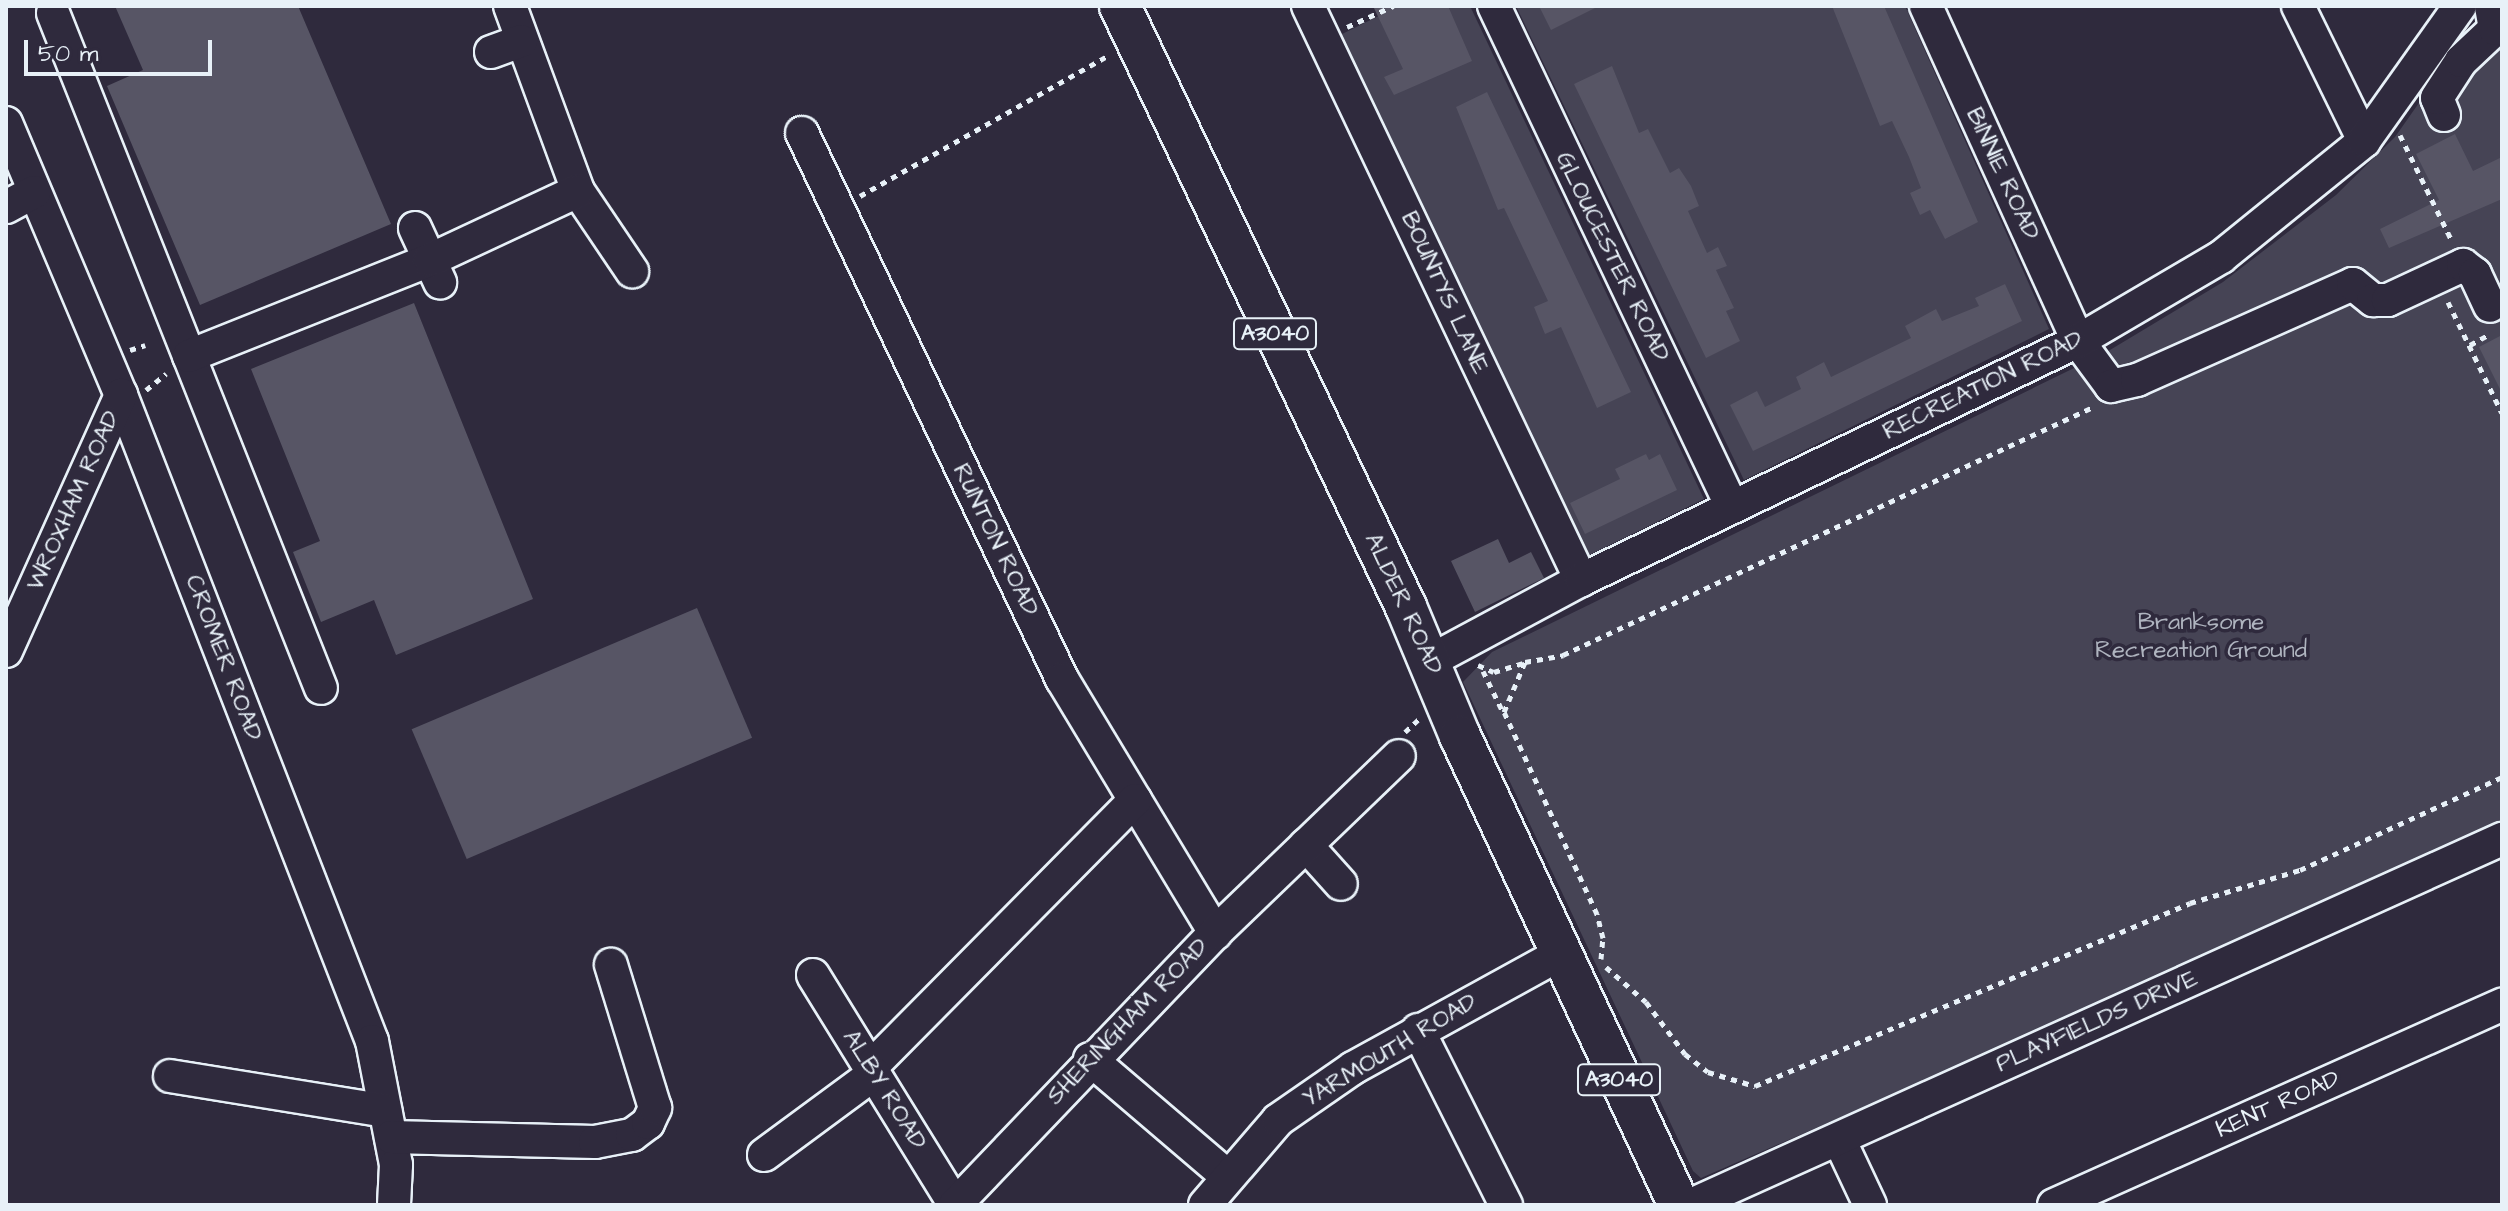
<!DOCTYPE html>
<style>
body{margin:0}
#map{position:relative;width:2508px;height:1211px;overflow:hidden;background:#2f2a3d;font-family:"Architects Daughter",sans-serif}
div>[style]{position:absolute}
.green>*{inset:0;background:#464455}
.building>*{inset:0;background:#575565;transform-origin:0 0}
.path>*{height:5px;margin-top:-2.5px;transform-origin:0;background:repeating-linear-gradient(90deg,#e8f1f8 0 6px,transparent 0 12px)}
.roads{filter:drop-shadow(2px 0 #e8f1f8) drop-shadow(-2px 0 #e8f1f8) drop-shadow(0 2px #e8f1f8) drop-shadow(0 -2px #e8f1f8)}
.minor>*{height:32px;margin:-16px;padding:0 16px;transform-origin:16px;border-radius:16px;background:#2f2a3d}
.major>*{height:40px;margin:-20px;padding:0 20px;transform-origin:20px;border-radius:20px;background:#2f2a3d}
span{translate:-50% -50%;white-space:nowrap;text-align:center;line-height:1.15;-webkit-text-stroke:7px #2f2a3d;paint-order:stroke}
.shield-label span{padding:2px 6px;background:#2f2a3d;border:2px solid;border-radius:6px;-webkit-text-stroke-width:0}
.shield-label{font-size:22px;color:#e8f1f8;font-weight:700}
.street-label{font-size:24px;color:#e8f1f8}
.park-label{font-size:24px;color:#afb4bf}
.frame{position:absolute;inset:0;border:8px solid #e8f1f8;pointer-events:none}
.scale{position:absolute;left:24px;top:40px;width:188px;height:36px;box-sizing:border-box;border:4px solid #e8f1f8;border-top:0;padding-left:10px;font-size:24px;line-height:28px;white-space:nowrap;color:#e8f1f8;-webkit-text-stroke:6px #2f2a3d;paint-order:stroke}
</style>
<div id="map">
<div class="green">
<i style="clip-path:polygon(1399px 6px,1470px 6px,1704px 499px,1579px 560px,1338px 36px)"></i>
<i style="clip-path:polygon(1516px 6px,1905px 6px,2049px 329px,1744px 480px)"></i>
<i style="clip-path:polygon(2487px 6px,2502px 6px,2502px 829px,1701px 1178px,1693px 1171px,1463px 682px,1492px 652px,2105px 353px,2223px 282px,2336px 195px,2395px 137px)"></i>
</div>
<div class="building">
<i style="clip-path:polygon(115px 6px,298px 6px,391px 224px,200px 305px,107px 86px,143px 70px)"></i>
<i style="clip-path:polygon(1373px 6px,1448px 6px,1472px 61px,1394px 95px,1384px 77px,1403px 69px)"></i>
<i style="clip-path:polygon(1539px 6px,1599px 6px,1551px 30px)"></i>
<i style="clip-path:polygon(1832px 6px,1884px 6px,1978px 222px,1945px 239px,1930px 210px,1920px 215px,1910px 193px,1921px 188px,1909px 157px,1892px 121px,1880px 126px)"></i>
<i style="clip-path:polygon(1612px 66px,1639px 133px,1648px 129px,1670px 173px,1679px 168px,1691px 186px,1699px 206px,1688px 211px,1707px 253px,1718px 247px,1727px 266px,1716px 270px,1734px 308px,1726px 311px,1740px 341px,1706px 358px,1574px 84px)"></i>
<i style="clip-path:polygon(1487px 92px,1631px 392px,1597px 408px,1561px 327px,1545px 334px,1534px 307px,1548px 301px,1504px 208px,1498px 210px,1456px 107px)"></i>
<i style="clip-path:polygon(2455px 134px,2473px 171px,2502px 157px,2502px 199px,2389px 248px,2380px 229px,2439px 200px,2416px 154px)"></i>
<i style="clip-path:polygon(2005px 284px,2022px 321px,1753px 451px,1730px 405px,1757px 391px,1765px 407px,1801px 389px,1796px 377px,1824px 362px,1831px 377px,1911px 338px,1905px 326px,1936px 309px,1942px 321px,1979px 306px,1975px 298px)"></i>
<i style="clip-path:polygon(414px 303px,533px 599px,396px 655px,374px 600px,321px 622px,293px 552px,320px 541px,251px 369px)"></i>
<i style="clip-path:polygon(2502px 335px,2502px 393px,2479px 347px)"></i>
<i style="clip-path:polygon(1646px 454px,1649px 460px,1660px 454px,1677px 490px,1585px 534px,1570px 503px,1620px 479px,1615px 469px)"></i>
<i style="clip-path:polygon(1498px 539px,1509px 563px,1531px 552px,1544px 578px,1475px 612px,1451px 561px)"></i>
<i style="left:697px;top:608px;width:141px;height:310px;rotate:67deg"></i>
</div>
<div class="path">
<i style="left:1347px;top:27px;width:51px;rotate:-24.5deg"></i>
<i style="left:2400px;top:135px;width:118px;rotate:63.9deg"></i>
<i style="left:860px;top:196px;width:286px;rotate:-29.5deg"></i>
<i style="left:2448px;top:302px;width:123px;rotate:64.1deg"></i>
<i style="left:2470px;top:345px;width:23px;rotate:-29deg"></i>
<i style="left:130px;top:350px;width:16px;rotate:-18deg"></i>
<i style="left:146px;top:390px;width:26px;rotate:-39deg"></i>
<i style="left:1478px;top:665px;width:17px;rotate:24deg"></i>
<i style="left:1494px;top:672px;width:31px;rotate:-17deg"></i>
<i style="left:1483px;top:671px;width:46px;rotate:64deg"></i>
<i style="left:1405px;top:732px;width:22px;rotate:-43deg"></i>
<i style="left:1601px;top:959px;width:21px;rotate:-85deg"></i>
<i style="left:1603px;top:938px;width:25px;rotate:-104deg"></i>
<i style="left:1597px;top:914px;width:222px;rotate:-114.7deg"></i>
<i style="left:1504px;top:712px;width:54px;rotate:-67.2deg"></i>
<i style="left:1525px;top:662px;width:39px;rotate:-10deg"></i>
<i style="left:1563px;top:655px;width:587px;rotate:-25.08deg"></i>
<i style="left:1606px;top:967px;width:53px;rotate:41.2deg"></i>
<i style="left:1646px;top:1002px;width:65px;rotate:53.1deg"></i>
<i style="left:1685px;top:1054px;width:29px;rotate:38deg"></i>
<i style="left:1708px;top:1072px;width:49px;rotate:16.6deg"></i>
<i style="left:1755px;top:1086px;width:472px;rotate:-22.8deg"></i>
<i style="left:2190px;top:903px;width:115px;rotate:-16.7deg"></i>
<i style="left:2300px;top:870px;width:222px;rotate:-24.7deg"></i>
</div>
<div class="roads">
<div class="minor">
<i style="left:510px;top:6px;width:197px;rotate:69.8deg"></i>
<i style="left:578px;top:191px;width:97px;rotate:56deg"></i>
<i style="left:1308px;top:6px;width:636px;rotate:64.56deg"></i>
<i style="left:1494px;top:6px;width:555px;rotate:64.59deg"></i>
<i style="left:1926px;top:6px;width:368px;rotate:65.6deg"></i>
<i style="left:2078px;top:341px;width:56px;rotate:53.7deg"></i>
<i style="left:2111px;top:386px;width:27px;rotate:-13deg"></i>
<i style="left:2137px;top:380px;width:236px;rotate:-24deg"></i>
<i style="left:2353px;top:284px;width:26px;rotate:39deg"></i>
<i style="left:2373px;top:300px;width:15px"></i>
<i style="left:2388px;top:300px;width:83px;rotate:-25deg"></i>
<i style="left:2463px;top:265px;width:15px;rotate:37deg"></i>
<i style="left:2475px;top:274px;width:35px;rotate:65deg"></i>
<i style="left:2298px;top:6px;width:150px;rotate:63.9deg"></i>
<i style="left:53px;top:13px;width:726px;rotate:68.35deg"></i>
<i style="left:491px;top:52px;width:32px;rotate:-20deg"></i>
<i style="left:2444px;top:115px;width:18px;rotate:-112deg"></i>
<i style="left:2437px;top:98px;width:44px;rotate:-57deg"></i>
<i style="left:2461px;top:61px;width:47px;rotate:-43.3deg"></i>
<i style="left:2495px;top:29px;width:23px;rotate:-100deg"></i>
<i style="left:6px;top:123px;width:295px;rotate:67.1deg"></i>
<i style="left:121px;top:395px;width:693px;rotate:68.77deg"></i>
<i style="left:372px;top:1041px;width:126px;rotate:79deg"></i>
<i style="left:396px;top:1165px;width:40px;rotate:92.9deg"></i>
<i style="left:802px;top:133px;width:605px;rotate:64.54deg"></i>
<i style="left:1062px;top:679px;width:297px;rotate:58.9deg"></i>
<i style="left:6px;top:207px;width:32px;rotate:-28deg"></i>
<i style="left:415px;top:228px;width:60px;rotate:65.2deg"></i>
<i style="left:189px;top:356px;width:259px;rotate:-21.7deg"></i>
<i style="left:430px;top:260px;width:163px;rotate:-25deg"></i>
<i style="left:6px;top:651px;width:281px;rotate:-65.8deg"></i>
<i style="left:1428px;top:662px;width:174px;rotate:-28.2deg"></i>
<i style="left:1581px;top:580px;width:551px;rotate:-25.68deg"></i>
<i style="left:2078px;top:341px;width:166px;rotate:-30.4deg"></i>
<i style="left:2221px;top:257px;width:184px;rotate:-39deg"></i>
<i style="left:2364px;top:141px;width:166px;rotate:-54.6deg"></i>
<i style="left:1306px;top:845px;width:52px;rotate:48.1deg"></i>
<i style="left:813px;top:975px;width:270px;rotate:58.3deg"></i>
<i style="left:955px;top:1205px;width:376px;rotate:-46.3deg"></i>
<i style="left:1215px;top:933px;width:255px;rotate:-43.9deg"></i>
<i style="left:1418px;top:1030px;width:196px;rotate:63.3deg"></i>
<i style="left:1090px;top:1059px;width:179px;rotate:40.5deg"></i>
<i style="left:870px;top:1068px;width:377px;rotate:-45.3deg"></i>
<i style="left:170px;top:1076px;width:218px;rotate:9.2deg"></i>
<i style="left:391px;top:1137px;width:204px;rotate:1.4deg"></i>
<i style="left:595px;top:1142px;width:38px;rotate:-11deg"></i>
<i style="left:632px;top:1135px;width:20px;rotate:-37deg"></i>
<i style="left:648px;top:1123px;width:17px;rotate:-65deg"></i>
<i style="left:655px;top:1108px;width:150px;rotate:-107.1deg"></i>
<i style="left:1839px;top:1139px;width:73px;rotate:64.8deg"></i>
<i style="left:764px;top:1155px;width:137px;rotate:-36.4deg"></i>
<i style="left:1205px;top:1205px;width:112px;rotate:-49.3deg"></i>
<i style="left:1278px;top:1120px;width:91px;rotate:-34.7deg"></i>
<i style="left:1353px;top:1068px;width:236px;rotate:-28.8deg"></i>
<i style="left:1691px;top:1205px;width:890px;rotate:-24.29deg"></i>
<i style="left:2054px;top:1205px;width:491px;rotate:-24.1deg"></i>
</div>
<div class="major">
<i style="left:1120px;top:6px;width:666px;rotate:64.55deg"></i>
<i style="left:1406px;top:607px;width:140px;rotate:67.3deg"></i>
<i style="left:1460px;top:736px;width:518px;rotate:64.97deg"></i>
</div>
</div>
<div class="shield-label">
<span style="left:1275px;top:334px">A3040</span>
<span style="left:1619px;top:1080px">A3040</span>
</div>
<div class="street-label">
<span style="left:2002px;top:174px;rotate:65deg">BINNIE ROAD</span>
<span style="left:1612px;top:257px;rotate:64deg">GLOUCESTER ROAD</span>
<span style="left:1444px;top:293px;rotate:65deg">BOUNTYS LANE</span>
<span style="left:1983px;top:386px;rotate:-26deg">RECREATION ROAD</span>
<span style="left:74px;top:501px;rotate:-66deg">WROXHAM ROAD</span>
<span style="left:995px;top:540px;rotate:64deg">RUNTON ROAD</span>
<span style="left:1403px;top:604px;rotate:65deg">ALDER ROAD</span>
<span style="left:223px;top:658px;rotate:69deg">CROMER ROAD</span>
<span style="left:1128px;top:1022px;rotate:-46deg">SHERINGHAM ROAD</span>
<span style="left:2097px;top:1022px;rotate:-24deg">PLAYFIELDS DRIVE</span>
<span style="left:1390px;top:1051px;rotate:-31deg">YARMOUTH ROAD</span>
<span style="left:884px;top:1090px;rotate:58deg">ALBY ROAD</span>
<span style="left:2278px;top:1105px;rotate:-24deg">KENT ROAD</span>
</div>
<div class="park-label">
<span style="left:2201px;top:637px">Branksome<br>Recreation Ground</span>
</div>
<div class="frame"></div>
<div class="scale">50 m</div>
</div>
